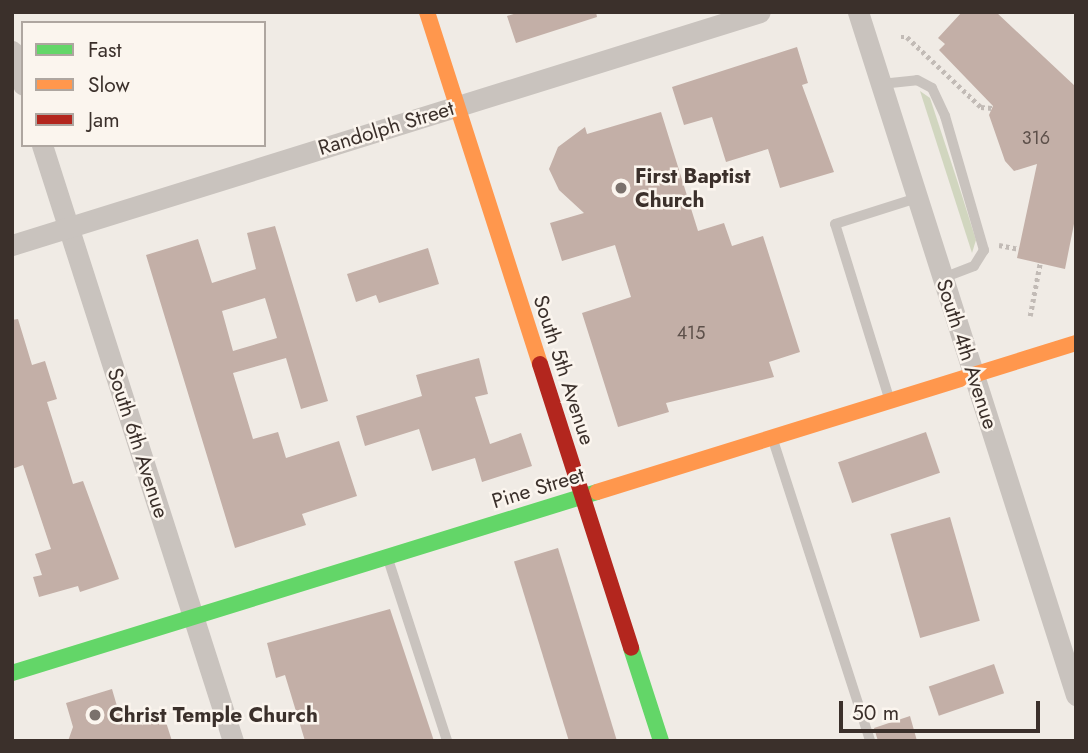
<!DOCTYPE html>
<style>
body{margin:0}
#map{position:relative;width:1088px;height:753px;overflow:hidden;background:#f0ebe5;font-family:Jost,sans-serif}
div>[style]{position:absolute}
.green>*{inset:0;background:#d1d6bf}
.building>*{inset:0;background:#c3afa7;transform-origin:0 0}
.path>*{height:4.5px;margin-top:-2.25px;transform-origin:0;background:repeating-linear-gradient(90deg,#c2bbb6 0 3.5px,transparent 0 7px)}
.lane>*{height:10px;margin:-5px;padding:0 5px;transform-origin:5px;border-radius:5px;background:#c9c3be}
.street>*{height:21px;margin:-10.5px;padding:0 10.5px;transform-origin:10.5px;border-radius:10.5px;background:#c9c3be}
.fast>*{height:16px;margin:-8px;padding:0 8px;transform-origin:8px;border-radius:8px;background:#63d668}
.slow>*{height:16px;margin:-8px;padding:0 8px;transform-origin:8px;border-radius:8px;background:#ff974d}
.jam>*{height:16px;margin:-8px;padding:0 8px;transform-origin:8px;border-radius:8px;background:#b3261e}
.dots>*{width:19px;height:19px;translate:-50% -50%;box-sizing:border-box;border:4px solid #fbf5ee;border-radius:50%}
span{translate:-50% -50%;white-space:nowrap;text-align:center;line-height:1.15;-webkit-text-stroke:5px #fbf5ee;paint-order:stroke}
.number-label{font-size:18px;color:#5d504a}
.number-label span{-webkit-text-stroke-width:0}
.street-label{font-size:21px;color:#3b302b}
.poi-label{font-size:21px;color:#3b302b;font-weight:700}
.left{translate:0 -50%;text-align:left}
.frame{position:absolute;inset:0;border:14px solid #3b302b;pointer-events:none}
.legend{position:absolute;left:21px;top:21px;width:245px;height:126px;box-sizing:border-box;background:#fbf5ee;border:2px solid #aea6a0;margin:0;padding:9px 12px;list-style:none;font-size:21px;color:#3b302b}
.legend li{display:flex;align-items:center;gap:14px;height:35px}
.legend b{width:35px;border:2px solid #aea6a0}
.scale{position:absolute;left:839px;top:701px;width:201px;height:32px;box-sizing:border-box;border:4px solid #3b302b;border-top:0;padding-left:9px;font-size:21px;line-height:24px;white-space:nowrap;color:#3b302b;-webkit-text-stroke:5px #fbf5ee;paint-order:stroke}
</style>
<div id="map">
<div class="green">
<i style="clip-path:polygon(920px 91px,930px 98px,958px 183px,976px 240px,972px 253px)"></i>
</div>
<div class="building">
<i style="clip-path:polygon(520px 12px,596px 12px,597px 17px,516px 43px,507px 16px)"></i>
<i style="clip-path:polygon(962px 12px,996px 12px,1076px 87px,1076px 214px,1065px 269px,1017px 258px,1037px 164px,1014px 171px,1005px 161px,989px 115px,993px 106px,939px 50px,945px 44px,938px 38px)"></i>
<i style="clip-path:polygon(797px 47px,808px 83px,802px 85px,834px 172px,780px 188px,768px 149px,726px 162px,712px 117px,684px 125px,672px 87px)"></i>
<i style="clip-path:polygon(661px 112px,698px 231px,724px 223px,732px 246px,763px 236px,800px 352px,769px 362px,774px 377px,666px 403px,669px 412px,618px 427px,582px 313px,631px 297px,615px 245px,562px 261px,550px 223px,584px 213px,559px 190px,549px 169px,558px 147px,585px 127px,587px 134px)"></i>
<i style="clip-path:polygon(evenodd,275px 226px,328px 401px,301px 409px,286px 358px,233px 373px,253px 439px,278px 432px,286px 458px,339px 441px,357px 496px,302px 514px,306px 525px,235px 548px,146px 255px,198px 239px,212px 283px,256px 269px,247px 233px,275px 226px,265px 298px,277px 338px,233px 351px,222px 311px,265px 298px)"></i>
<i style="clip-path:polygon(428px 248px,439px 284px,379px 303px,376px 295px,356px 302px,347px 274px)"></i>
<i style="clip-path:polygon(18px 319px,32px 365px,45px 361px,57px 399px,47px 402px,73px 484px,83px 481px,119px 579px,80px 592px,78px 586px,39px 597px,33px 577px,42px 575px,35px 554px,51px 549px,23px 465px,12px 469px,12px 320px)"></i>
<i style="clip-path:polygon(479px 358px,488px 394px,475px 397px,490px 444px,521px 433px,532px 466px,482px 482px,475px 458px,432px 471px,419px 429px,365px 446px,356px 416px,422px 396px,416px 375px)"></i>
<i style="left:926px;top:432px;width:43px;height:93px;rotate:71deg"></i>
<i style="left:950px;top:517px;width:108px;height:62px;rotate:74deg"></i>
<i style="left:558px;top:548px;width:202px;height:46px;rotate:73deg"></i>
<i style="clip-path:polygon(390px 609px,434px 741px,305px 741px,285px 675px,276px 678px,267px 643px)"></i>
<i style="left:994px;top:664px;width:31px;height:69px;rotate:71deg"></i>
<i style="clip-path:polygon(112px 689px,119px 713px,138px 724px,164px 716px,172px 741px,68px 741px,73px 727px,66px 703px)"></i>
<i style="clip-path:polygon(910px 716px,917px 741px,878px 741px,874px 728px)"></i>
</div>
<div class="path">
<i style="left:901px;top:37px;width:6px"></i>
<i style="left:907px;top:37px;width:102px;rotate:43.4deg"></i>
<i style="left:981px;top:107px;width:11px;rotate:5deg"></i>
<i style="left:999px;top:245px;width:20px;rotate:11deg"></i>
<i style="left:1030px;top:316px;width:54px;rotate:-79.3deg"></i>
</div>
<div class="lane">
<i style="left:881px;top:84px;width:36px;rotate:-6deg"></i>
<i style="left:917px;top:80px;width:17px;rotate:28deg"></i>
<i style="left:932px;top:88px;width:31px;rotate:65deg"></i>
<i style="left:945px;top:116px;width:140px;rotate:73.8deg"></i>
<i style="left:984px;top:250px;width:19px;rotate:122deg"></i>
<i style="left:974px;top:266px;width:33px;rotate:159deg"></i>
<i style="left:889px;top:398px;width:182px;rotate:-107.2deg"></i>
<i style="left:835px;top:224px;width:86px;rotate:-17.6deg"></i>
<i style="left:773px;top:440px;width:316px;rotate:72.1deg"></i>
<i style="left:388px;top:559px;width:191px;rotate:72deg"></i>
</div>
<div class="street">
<i style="left:858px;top:12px;width:717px;rotate:72.3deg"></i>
<i style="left:12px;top:51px;width:35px;rotate:72deg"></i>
<i style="left:42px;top:145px;width:626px;rotate:72.23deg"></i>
<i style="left:12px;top:245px;width:783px;rotate:-17.3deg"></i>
</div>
<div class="fast">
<i style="left:631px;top:648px;width:98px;rotate:72.1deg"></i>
<i style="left:12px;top:673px;width:612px;rotate:-17.19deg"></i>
</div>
<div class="slow">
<i style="left:427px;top:12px;width:370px;rotate:72.2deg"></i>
<i style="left:597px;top:492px;width:502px;rotate:-17.28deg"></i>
</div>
<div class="jam">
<i style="left:540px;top:364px;width:298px;rotate:72.2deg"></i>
</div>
<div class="dots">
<i style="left:621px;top:188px;background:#7a716c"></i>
<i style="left:95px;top:715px;background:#7a716c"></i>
</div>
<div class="number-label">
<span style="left:1036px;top:138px">316</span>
<span style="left:691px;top:333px">415</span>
</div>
<div class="street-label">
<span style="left:386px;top:128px;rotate:-17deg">Randolph Street</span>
<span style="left:967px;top:354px;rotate:72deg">South 4th Avenue</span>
<span style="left:564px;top:370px;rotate:72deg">South 5th Avenue</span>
<span style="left:138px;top:443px;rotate:72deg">South 6th Avenue</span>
<span style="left:538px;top:488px;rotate:-17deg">Pine Street</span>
</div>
<div class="poi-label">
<span class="left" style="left:635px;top:188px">First Baptist<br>Church</span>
<span class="left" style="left:109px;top:715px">Christ Temple Church</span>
</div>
<div class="frame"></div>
<ul class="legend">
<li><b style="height:9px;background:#63d668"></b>Fast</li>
<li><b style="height:9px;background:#ff974d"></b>Slow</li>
<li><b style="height:9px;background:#b3261e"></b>Jam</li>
</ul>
<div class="scale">50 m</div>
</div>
